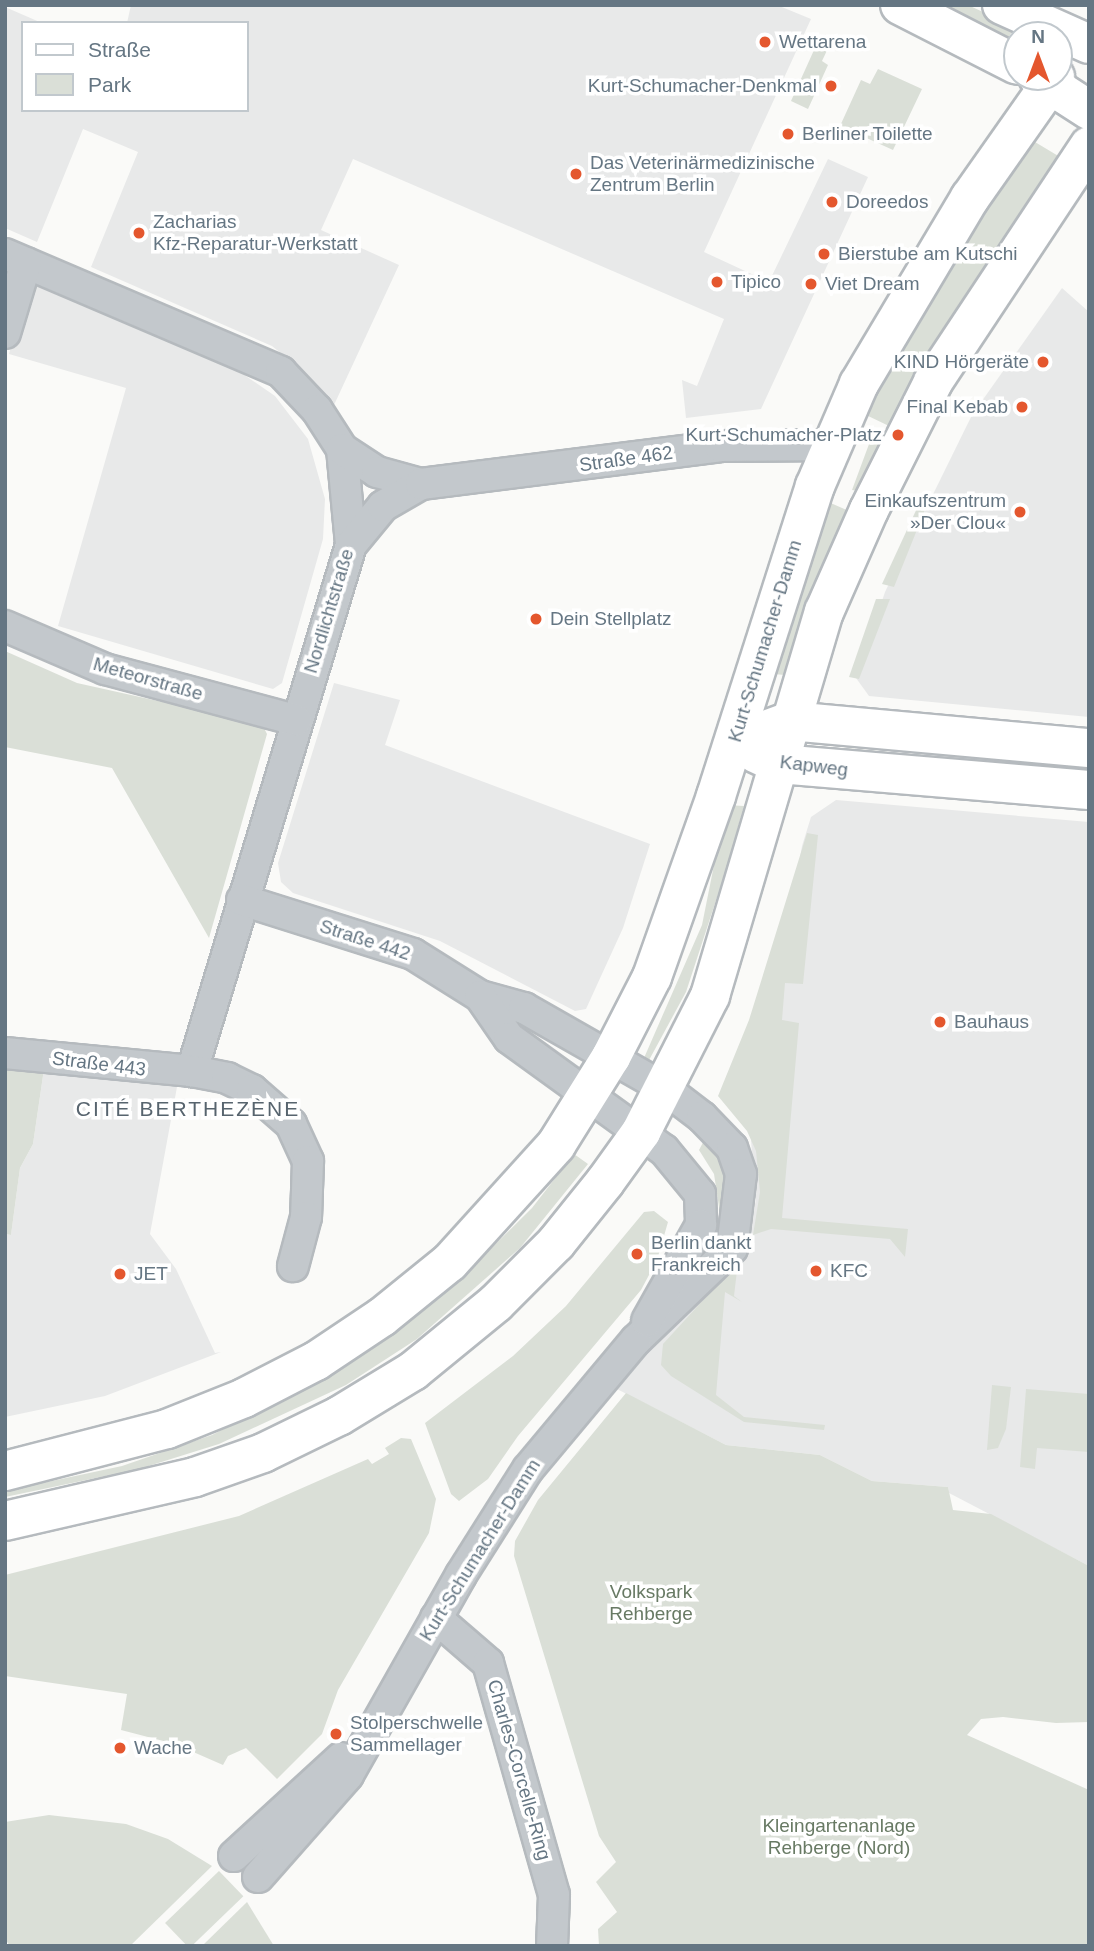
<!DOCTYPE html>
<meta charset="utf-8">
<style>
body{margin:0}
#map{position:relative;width:1094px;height:1951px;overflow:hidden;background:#fafaf8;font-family:Helvetica,sans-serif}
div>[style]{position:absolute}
.built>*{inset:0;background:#e8e9e9}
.green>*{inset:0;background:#dadfd7;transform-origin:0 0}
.roads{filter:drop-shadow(2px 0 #b5babe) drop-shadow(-2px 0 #b5babe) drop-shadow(0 2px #b5babe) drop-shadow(0 -2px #b5babe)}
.minor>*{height:30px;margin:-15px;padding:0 15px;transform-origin:15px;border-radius:15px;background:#c3c8cc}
.major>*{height:38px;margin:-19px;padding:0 19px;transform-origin:19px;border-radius:19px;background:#fff}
.dots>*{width:19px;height:19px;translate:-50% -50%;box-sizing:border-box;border:4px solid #fff;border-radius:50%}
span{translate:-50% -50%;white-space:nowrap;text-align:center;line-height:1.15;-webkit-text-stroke:7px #fff;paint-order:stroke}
.poi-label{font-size:19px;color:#657683}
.left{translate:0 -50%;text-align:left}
.right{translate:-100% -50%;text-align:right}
.street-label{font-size:19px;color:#657683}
.park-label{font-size:19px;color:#687a64}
.neighbourhood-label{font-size:21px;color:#57646e;letter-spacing:2px}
.frame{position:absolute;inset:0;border:7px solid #657683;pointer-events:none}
.legend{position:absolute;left:21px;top:21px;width:228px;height:91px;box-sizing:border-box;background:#fff;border:2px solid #c1c8cd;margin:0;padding:9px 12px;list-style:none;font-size:21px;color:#657683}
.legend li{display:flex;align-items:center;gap:14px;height:35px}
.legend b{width:35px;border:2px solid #c1c8cd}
.north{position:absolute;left:1003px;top:21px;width:70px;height:70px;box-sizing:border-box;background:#fff;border:2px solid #c1c8cd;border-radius:50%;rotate:0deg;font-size:19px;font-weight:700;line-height:28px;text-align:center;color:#657683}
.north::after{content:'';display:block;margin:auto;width:24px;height:32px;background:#e4572e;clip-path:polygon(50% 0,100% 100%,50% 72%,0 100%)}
</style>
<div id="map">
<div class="built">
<i style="clip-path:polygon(131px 5px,777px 5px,811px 19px,704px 252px,769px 282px,828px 159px,868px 177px,761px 409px,686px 418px,682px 380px,697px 386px,724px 319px,353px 159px,321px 230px,399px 265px,334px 405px,308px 375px,272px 346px,91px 267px,138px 152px,83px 129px,37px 242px,5px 228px,5px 7px,42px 23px,23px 23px,23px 110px,247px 110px,247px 23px,127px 23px)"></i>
<i style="clip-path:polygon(30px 281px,240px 372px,275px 396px,308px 439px,325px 499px,323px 539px,282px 683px,273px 689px,58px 626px,126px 388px,9px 354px)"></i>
<i style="clip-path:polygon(1062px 288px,1089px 312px,1089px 717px,869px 696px,856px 678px,885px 592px,972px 415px)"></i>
<i style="clip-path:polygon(334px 683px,400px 700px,385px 745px,650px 844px,623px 928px,586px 1009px,575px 1011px,440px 941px,293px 893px,281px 882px,278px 863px)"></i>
<i style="clip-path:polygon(836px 800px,1089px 822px,1089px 1566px,949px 1493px,948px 1487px,872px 1481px,820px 1455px,726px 1445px,613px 1387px,740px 1255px,749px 1235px,756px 1199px,751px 1141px,802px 846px,811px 817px)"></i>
<i style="clip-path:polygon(44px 1069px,177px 1087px,150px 1234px,176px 1269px,215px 1353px,221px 1352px,105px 1396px,5px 1417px,5px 1234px,11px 1235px,20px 1168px,33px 1144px)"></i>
</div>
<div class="green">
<i style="clip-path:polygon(944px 5px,968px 5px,1015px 27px,1007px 40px)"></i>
<i style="clip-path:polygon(819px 39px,830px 44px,822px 61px,828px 65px,808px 109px,791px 101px)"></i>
<i style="clip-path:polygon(878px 69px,922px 89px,893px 150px,840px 126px,861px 80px,870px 84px)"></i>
<i style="clip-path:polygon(1025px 136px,1060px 157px,958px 314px,859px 491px,852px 490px,872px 436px,883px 440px,889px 426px,864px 414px,893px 356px)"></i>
<i style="clip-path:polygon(826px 501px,849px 511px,785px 675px,773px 674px,812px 562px)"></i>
<i style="clip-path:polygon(918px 506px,925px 510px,894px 587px,882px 584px)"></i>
<i style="clip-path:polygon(876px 599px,890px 599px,859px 679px,849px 677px)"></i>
<i style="clip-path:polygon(5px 651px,77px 683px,262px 724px,267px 734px,209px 938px,112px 768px,5px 747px)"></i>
<i style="clip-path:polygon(846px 748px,977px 760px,1089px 758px,1089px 778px,844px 758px)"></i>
<i style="clip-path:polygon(726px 805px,744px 806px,724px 876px,686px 992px,648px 1062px,644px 1058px,702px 925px)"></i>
<i style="clip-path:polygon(807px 833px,818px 835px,803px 984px,785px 983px,782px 1020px,799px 1023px,782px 1218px,908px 1229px,905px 1257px,890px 1239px,771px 1229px,753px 1235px,760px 1192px,756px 1151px,747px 1131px,718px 1096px,749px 1020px)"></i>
<i style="clip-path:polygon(5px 1064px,44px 1069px,33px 1144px,20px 1168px,11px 1235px,5px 1234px)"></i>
<i style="clip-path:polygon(707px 1135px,730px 1176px,721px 1220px,714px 1174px,699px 1150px)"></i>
<i style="clip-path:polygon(574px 1154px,588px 1164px,520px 1248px,417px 1339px,346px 1385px,219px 1444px,139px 1469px,5px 1497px,5px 1491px,122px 1466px,212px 1435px,331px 1374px,462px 1277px,532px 1208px)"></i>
<i style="clip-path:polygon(654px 1211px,668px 1222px,657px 1260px,641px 1290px,518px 1436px,488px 1479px,459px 1501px,451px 1494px,425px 1423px,513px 1356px,566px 1306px,644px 1212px)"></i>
<i style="clip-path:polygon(738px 1262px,734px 1296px,742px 1302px,725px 1292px,716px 1395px,744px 1417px,825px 1425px,824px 1430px,744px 1422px,671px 1376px,661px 1365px,663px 1344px)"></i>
<i style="clip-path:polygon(992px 1385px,1011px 1387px,1006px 1429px,998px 1448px,987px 1450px)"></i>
<i style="clip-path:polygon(1026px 1389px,1089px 1394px,1089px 1452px,1037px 1448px,1035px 1469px,1020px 1467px)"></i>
<i style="clip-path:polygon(626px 1393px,726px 1445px,820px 1455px,872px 1481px,948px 1487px,953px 1510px,991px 1514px,1089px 1566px,1089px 1722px,1056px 1723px,1003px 1717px,981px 1719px,967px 1735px,1089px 1790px,1089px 1946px,599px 1946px,598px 1929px,617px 1912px,596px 1882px,616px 1862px,599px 1836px,514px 1556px,515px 1541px,538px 1500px)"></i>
<i style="clip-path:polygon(401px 1438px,411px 1439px,436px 1499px,429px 1533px,338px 1690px,322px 1734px,277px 1779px,246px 1748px,228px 1756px,223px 1765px,175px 1744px,121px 1730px,127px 1694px,5px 1676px,5px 1575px,239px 1516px,368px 1459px,372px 1464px,389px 1454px,385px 1448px)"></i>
<i style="clip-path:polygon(49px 1815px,126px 1824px,168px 1839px,212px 1866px,130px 1946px,10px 1946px,5px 1939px,5px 1822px)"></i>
<i style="left:219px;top:1871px;width:35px;height:75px;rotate:46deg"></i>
<i style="clip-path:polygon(247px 1902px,274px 1946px,202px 1946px)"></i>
</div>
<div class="roads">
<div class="minor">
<i style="left:5px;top:254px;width:300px;rotate:23.1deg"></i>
<i style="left:281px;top:372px;width:52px;rotate:46.5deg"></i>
<i style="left:317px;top:410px;width:46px;rotate:57.3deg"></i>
<i style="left:342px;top:449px;width:96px;rotate:84.6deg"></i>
<i style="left:351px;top:545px;width:550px;rotate:106.82deg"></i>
<i style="left:5px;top:333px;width:73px;rotate:-73.3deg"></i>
<i style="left:342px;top:449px;width:42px;rotate:33.3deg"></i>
<i style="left:377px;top:472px;width:46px;rotate:15.3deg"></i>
<i style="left:351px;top:545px;width:50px;rotate:-50.6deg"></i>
<i style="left:383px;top:506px;width:44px;rotate:-30.1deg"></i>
<i style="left:421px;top:484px;width:301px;rotate:-7.2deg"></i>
<i style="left:720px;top:446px;width:113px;rotate:-0.5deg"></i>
<i style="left:5px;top:626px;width:109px;rotate:23.3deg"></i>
<i style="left:105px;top:669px;width:198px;rotate:15deg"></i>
<i style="left:242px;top:900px;width:179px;rotate:17.5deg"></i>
<i style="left:413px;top:954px;width:79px;rotate:32.1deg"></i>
<i style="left:480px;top:996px;width:46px;rotate:15.3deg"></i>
<i style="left:524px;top:1008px;width:161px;rotate:29.7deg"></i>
<i style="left:664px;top:1088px;width:48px;rotate:37.3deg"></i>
<i style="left:702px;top:1117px;width:43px;rotate:45.9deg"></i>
<i style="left:732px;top:1148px;width:28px;rotate:71deg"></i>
<i style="left:741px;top:1174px;width:75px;rotate:96.9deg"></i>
<i style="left:732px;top:1248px;width:133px;rotate:136.2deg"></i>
<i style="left:636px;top:1340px;width:168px;rotate:129.9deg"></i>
<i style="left:528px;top:1469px;width:125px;rotate:122.3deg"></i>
<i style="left:461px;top:1575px;width:230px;rotate:119.5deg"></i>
<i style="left:348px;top:1775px;width:136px;rotate:131.4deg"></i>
<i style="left:480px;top:996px;width:51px;rotate:55.4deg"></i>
<i style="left:509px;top:1038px;width:191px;rotate:35.9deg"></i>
<i style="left:664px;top:1150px;width:57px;rotate:50.7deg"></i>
<i style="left:700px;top:1194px;width:31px;rotate:88deg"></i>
<i style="left:701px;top:1225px;width:110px;rotate:119.4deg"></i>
<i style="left:5px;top:1053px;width:188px;rotate:5.5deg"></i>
<i style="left:192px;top:1071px;width:36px;rotate:11deg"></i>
<i style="left:227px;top:1078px;width:28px;rotate:26deg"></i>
<i style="left:252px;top:1090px;width:52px;rotate:41.1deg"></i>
<i style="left:291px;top:1124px;width:41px;rotate:65.3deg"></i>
<i style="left:308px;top:1161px;width:56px;rotate:92deg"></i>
<i style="left:306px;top:1217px;width:51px;rotate:104.9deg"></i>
<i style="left:436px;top:1618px;width:69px;rotate:40.9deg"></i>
<i style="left:488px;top:1663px;width:241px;rotate:74.1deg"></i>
<i style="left:554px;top:1895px;width:51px;rotate:92.2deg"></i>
<i style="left:234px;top:1856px;width:145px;rotate:-42.5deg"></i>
</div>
<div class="major">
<i style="left:900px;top:5px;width:131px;rotate:27.1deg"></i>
<i style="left:1002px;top:5px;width:95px;rotate:24.1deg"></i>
<i style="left:1038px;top:77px;width:61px;rotate:32.9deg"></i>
<i style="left:768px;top:729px;width:23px;rotate:-20deg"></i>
<i style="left:790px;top:721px;width:300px;rotate:5.2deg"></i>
<i style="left:755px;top:753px;width:26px;rotate:25deg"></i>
<i style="left:779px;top:764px;width:311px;rotate:4.8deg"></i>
<i style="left:5px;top:1471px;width:167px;rotate:-14.5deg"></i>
<i style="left:167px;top:1429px;width:83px;rotate:-21.9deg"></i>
<i style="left:244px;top:1398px;width:81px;rotate:-27.2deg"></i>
<i style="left:316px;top:1361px;width:79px;rotate:-33.7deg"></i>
<i style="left:382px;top:1317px;width:87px;rotate:-39deg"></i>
<i style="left:450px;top:1262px;width:158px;rotate:-47.8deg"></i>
<i style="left:556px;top:1145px;width:104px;rotate:-58deg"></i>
<i style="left:611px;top:1057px;width:90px;rotate:-62.9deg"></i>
<i style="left:652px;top:977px;width:192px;rotate:-70.5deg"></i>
<i style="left:716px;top:796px;width:325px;rotate:-72.3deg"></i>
<i style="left:815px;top:486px;width:111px;rotate:-66.7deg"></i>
<i style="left:859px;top:384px;width:217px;rotate:-59.2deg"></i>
<i style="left:970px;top:198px;width:148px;rotate:-54.9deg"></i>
<i style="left:5px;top:1521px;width:195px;rotate:-13deg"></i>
<i style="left:195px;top:1477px;width:72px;rotate:-19.4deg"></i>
<i style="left:263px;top:1453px;width:85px;rotate:-26deg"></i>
<i style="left:339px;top:1416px;width:87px;rotate:-31.3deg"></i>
<i style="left:413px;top:1371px;width:107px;rotate:-39.3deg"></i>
<i style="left:496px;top:1303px;width:85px;rotate:-45deg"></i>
<i style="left:556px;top:1243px;width:78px;rotate:-51.2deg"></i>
<i style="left:605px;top:1182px;width:62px;rotate:-54.2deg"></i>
<i style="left:641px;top:1132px;width:153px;rotate:-63.1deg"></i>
<i style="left:710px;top:996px;width:401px;rotate:-73.5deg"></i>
<i style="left:824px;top:612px;width:111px;rotate:-66.2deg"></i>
<i style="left:869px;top:510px;width:143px;rotate:-63.4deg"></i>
<i style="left:933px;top:382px;width:283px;rotate:-56.5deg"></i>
</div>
</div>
<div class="dots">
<i style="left:765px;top:42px;background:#e4572e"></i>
<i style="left:831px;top:86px;background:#e4572e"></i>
<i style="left:788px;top:134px;background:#e4572e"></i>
<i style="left:576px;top:174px;background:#e4572e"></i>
<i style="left:832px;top:202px;background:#e4572e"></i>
<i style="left:139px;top:233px;background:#e4572e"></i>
<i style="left:824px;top:254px;background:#e4572e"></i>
<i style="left:717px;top:282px;background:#e4572e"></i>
<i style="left:811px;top:284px;background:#e4572e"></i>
<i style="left:1043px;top:362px;background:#e4572e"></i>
<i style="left:1022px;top:407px;background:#e4572e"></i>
<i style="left:898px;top:435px;background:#e4572e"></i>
<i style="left:1020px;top:512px;background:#e4572e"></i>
<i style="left:536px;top:619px;background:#e4572e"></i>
<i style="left:940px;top:1022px;background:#e4572e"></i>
<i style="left:637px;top:1254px;background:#e4572e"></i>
<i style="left:816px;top:1271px;background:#e4572e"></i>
<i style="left:120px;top:1274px;background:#e4572e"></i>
<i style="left:336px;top:1734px;background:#e4572e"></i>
<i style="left:120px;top:1748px;background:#e4572e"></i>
</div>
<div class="poi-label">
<span class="left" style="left:779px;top:42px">Wettarena</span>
<span class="right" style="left:817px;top:86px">Kurt-Schumacher-Denkmal</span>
<span class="left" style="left:802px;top:134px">Berliner Toilette</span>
<span class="left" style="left:590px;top:174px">Das Veterinärmedizinische<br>Zentrum Berlin</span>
<span class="left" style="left:846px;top:202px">Doreedos</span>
<span class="left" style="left:153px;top:233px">Zacharias<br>Kfz-Reparatur-Werkstatt</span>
<span class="left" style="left:838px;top:254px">Bierstube am Kutschi</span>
<span class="left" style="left:731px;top:282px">Tipico</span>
<span class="left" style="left:825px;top:284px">Viet Dream</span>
<span class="right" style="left:1029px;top:362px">KIND Hörgeräte</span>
<span class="right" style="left:1008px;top:407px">Final Kebab</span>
<span class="right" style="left:882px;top:435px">Kurt-Schumacher-Platz</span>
<span class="right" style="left:1006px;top:512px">Einkaufszentrum<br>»Der Clou«</span>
<span class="left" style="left:550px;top:619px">Dein Stellplatz</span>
<span class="left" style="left:954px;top:1022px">Bauhaus</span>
<span class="left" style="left:651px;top:1254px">Berlin dankt<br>Frankreich</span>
<span class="left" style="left:830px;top:1271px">KFC</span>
<span class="left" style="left:134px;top:1274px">JET</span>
<span class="left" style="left:350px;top:1734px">Stolperschwelle<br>Sammellager</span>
<span class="left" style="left:134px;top:1748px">Wache</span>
</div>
<div class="street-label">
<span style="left:626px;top:459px;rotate:-8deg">Straße 462</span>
<span style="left:329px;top:611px;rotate:-73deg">Nordlichtstraße</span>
<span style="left:765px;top:641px;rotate:-73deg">Kurt-Schumacher-Damm</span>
<span style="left:148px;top:679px;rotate:16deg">Meteorstraße</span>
<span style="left:814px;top:766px;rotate:7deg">Kapweg</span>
<span style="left:365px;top:940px;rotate:18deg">Straße 442</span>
<span style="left:99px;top:1064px;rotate:7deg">Straße 443</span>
<span style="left:480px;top:1550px;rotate:-58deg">Kurt-Schumacher-Damm</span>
<span style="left:519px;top:1770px;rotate:74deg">Charles-Corcelle-Ring</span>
</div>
<div class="park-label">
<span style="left:651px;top:1603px">Volkspark<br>Rehberge</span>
<span style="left:839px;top:1837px">Kleingartenanlage<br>Rehberge (Nord)</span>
</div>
<div class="neighbourhood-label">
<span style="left:188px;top:1109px">CITÉ BERTHEZÈNE</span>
</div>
<div class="frame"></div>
<ul class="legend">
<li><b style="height:9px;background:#fff"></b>Straße</li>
<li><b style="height:19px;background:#dadfd7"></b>Park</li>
</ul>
<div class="north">N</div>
</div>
